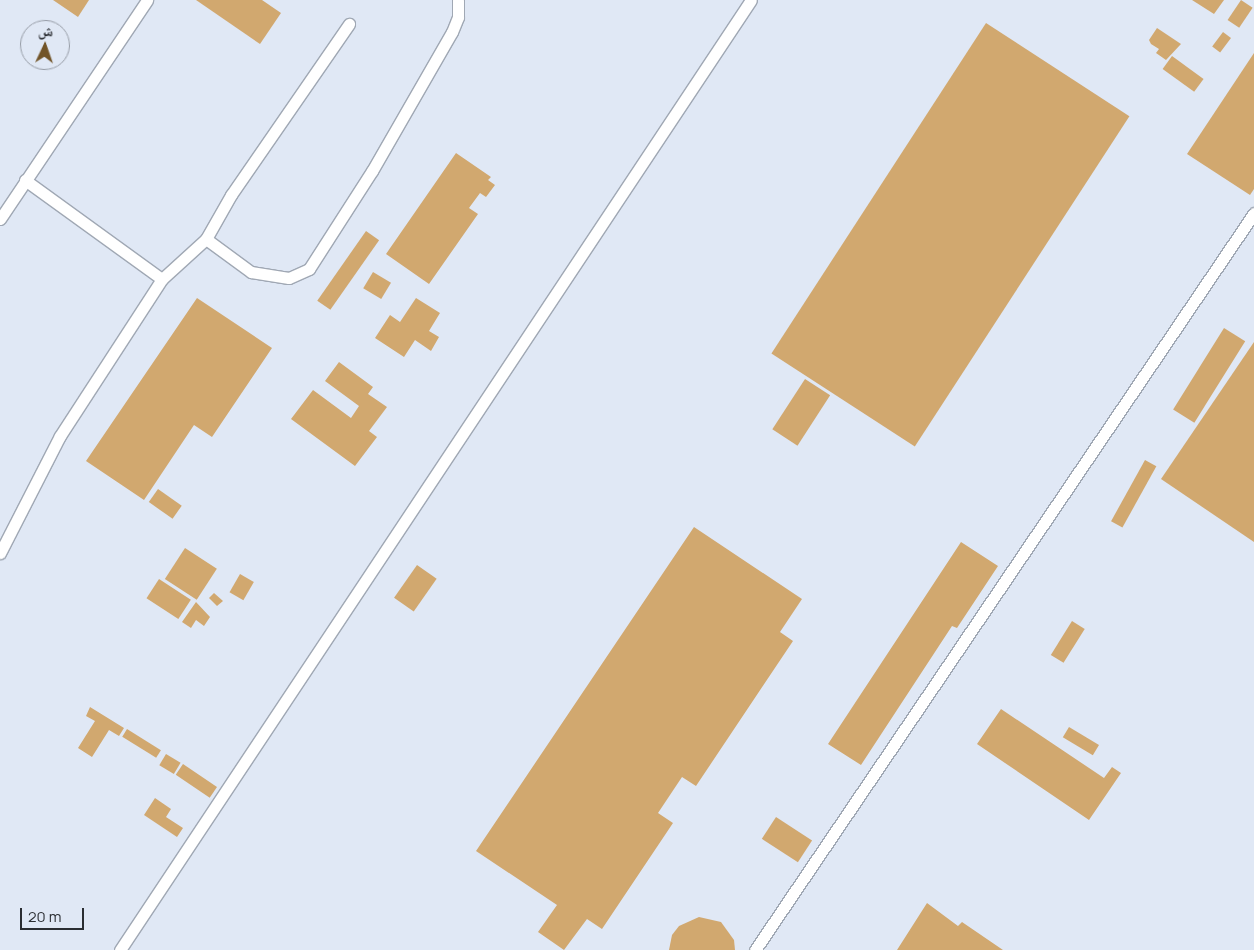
<!DOCTYPE html>
<meta charset="utf-8">
<style>
body{margin:0}
#map{position:relative;width:1254px;height:950px;overflow:hidden;background:#e0e8f5;font-family:Manrope,"Noto Naskh Arabic",sans-serif}
div>[style]{position:absolute}
.building>*{inset:0;background:#d1a86f;transform-origin:0 0}
.roads{filter:drop-shadow(1px 0 #a0a8b4) drop-shadow(-1px 0 #a0a8b4) drop-shadow(0 1px #a0a8b4) drop-shadow(0 -1px #a0a8b4)}
.service>*{height:11px;margin:-5.5px;padding:0 5.5px;transform-origin:5.5px;border-radius:5.5px;background:#fff}
span{translate:-50% -50%;white-space:nowrap;text-align:center;line-height:1.15;-webkit-text-stroke:5px #e0e8f5;paint-order:stroke}
.north{position:absolute;left:20px;top:20px;width:50px;height:50px;box-sizing:border-box;background:#e0e8f5;border:1px solid #979da7;border-radius:50%;rotate:3deg;font-size:14px;font-weight:700;line-height:20px;text-align:center;color:#2a2d32}
.north::after{content:'';display:block;margin:auto;width:18px;height:22px;background:#715428;clip-path:polygon(50% 0,100% 100%,50% 72%,0 100%)}
.scale{position:absolute;left:20px;top:908px;width:64px;height:22px;box-sizing:border-box;border:2px solid #2a2d32;border-top:0;padding-left:6px;font-size:15px;line-height:18px;white-space:nowrap;color:#2a2d32;-webkit-text-stroke:4px #e0e8f5;paint-order:stroke}
</style>
<div id="map">
<div class="building">
<i style="clip-path:polygon(53px 0,89px 0,78px 17px)"></i>
<i style="clip-path:polygon(196px 0,262px 0,281px 13px,260px 44px)"></i>
<i style="clip-path:polygon(1192px 0,1224px 0,1214px 14px)"></i>
<i style="left:1241px;top:0;width:14px;height:24px;rotate:34deg"></i>
<i style="left:986px;top:23px;width:171px;height:394px;rotate:33deg"></i>
<i style="clip-path:polygon(1157px 28px,1181px 44px,1166px 60px,1156px 53px,1159px 49px,1151px 44px,1149px 40px)"></i>
<i style="left:1223px;top:32px;width:10px;height:18px;rotate:37deg"></i>
<i style="clip-path:polygon(1254px 53px,1254px 189px,1250px 195px,1187px 154px)"></i>
<i style="left:1172px;top:56px;width:39px;height:16px;rotate:36deg"></i>
<i style="clip-path:polygon(456px 153px,491px 177px,488px 180px,495px 185px,486px 197px,480px 193px,469px 208px,478px 214px,429px 284px,386px 254px)"></i>
<i style="left:366px;top:231px;width:16px;height:85px;rotate:35deg"></i>
<i style="left:373px;top:272px;width:21px;height:19px;rotate:31deg"></i>
<i style="clip-path:polygon(197px 298px,272px 348px,212px 437px,194px 425px,144px 500px,86px 461px)"></i>
<i style="clip-path:polygon(416px 298px,440px 313px,429px 331px,439px 337px,431px 351px,415px 340px,404px 357px,375px 338px,390px 315px,400px 322px)"></i>
<i style="left:1224px;top:328px;width:25px;height:96px;rotate:32deg"></i>
<i style="clip-path:polygon(1254px 342px,1254px 542px,1161px 479px)"></i>
<i style="clip-path:polygon(339px 362px,373px 387px,368px 394px,387px 407px,369px 431px,377px 437px,355px 466px,291px 419px,313px 390px,351px 418px,359px 406px,325px 381px)"></i>
<i style="left:805px;top:379px;width:30px;height:60px;rotate:33deg"></i>
<i style="left:1145px;top:460px;width:13px;height:70px;rotate:29deg"></i>
<i style="left:158px;top:489px;width:29px;height:16px;rotate:35deg"></i>
<i style="clip-path:polygon(694px 527px,802px 599px,780px 632px,793px 641px,696px 786px,682px 777px,658px 813px,673px 823px,602px 929px,587px 919px,564px 950px,538px 932px,557px 905px,476px 851px)"></i>
<i style="clip-path:polygon(961px 542px,998px 566px,957px 628px,952px 626px,861px 765px,828px 744px)"></i>
<i style="left:185px;top:548px;width:38px;height:37px;rotate:33deg"></i>
<i style="left:417px;top:565px;width:24px;height:40px;rotate:35deg"></i>
<i style="left:240px;top:574px;width:16px;height:21px;rotate:30deg"></i>
<i style="left:159px;top:579px;width:38px;height:23px;rotate:33deg"></i>
<i style="clip-path:polygon(214px 593px,223px 601px,217px 606px,209px 598px)"></i>
<i style="clip-path:polygon(196px 602px,210px 617px,204px 626px,196px 620px,191px 628px,182px 622px)"></i>
<i style="left:1072px;top:621px;width:15px;height:40px;rotate:32deg"></i>
<i style="clip-path:polygon(90px 707px,124px 728px,119px 736px,109px 730px,92px 757px,78px 748px,95px 721px,86px 716px)"></i>
<i style="clip-path:polygon(1001px 709px,1104px 778px,1112px 767px,1121px 773px,1089px 820px,977px 744px)"></i>
<i style="left:1069px;top:727px;width:35px;height:12px;rotate:31deg"></i>
<i style="left:127px;top:729px;width:40px;height:9px;rotate:32deg"></i>
<i style="left:166px;top:754px;width:17px;height:13px;rotate:31deg"></i>
<i style="left:183px;top:764px;width:41px;height:13px;rotate:34deg"></i>
<i style="clip-path:polygon(155px 798px,171px 809px,166px 817px,183px 828px,177px 837px,144px 815px)"></i>
<i style="left:776px;top:817px;width:43px;height:26px;rotate:33deg"></i>
<i style="clip-path:polygon(927px 903px,958px 926px,962px 922px,1003px 950px,897px 950px)"></i>
<i style="clip-path:polygon(699px 917px,721px 922px,734px 940px,735px 950px,669px 950px,672px 935px,679px 926px)"></i>
</div>
<div class="roads">
<div class="service">
<i style="left:25px;top:180px;width:169px;rotate:35.9deg"></i>
<i style="left:0;top:219px;width:264px;rotate:-56.1deg"></i>
<i style="left:206px;top:239px;width:56px;rotate:36.3deg"></i>
<i style="left:251px;top:272px;width:38px;rotate:9deg"></i>
<i style="left:289px;top:278px;width:22px;rotate:-24deg"></i>
<i style="left:309px;top:269px;width:117px;rotate:-57.3deg"></i>
<i style="left:372px;top:171px;width:160px;rotate:-60.1deg"></i>
<i style="left:452px;top:32px;width:16px;rotate:-68deg"></i>
<i style="left:458px;top:17px;width:17px;rotate:-90deg"></i>
<i style="left:0;top:553px;width:131px;rotate:-62.9deg"></i>
<i style="left:60px;top:436px;width:187px;rotate:-57deg"></i>
<i style="left:162px;top:279px;width:59px;rotate:-42.3deg"></i>
<i style="left:206px;top:239px;width:51px;rotate:-60.4deg"></i>
<i style="left:231px;top:195px;width:208px;rotate:-55.4deg"></i>
<i style="left:120px;top:950px;width:1140px;rotate:-56.41deg"></i>
<i style="left:755px;top:950px;width:890px;rotate:-55.9deg"></i>
</div>
</div>
<div class="north">ش</div>
<div class="scale">20 m</div>
</div>
